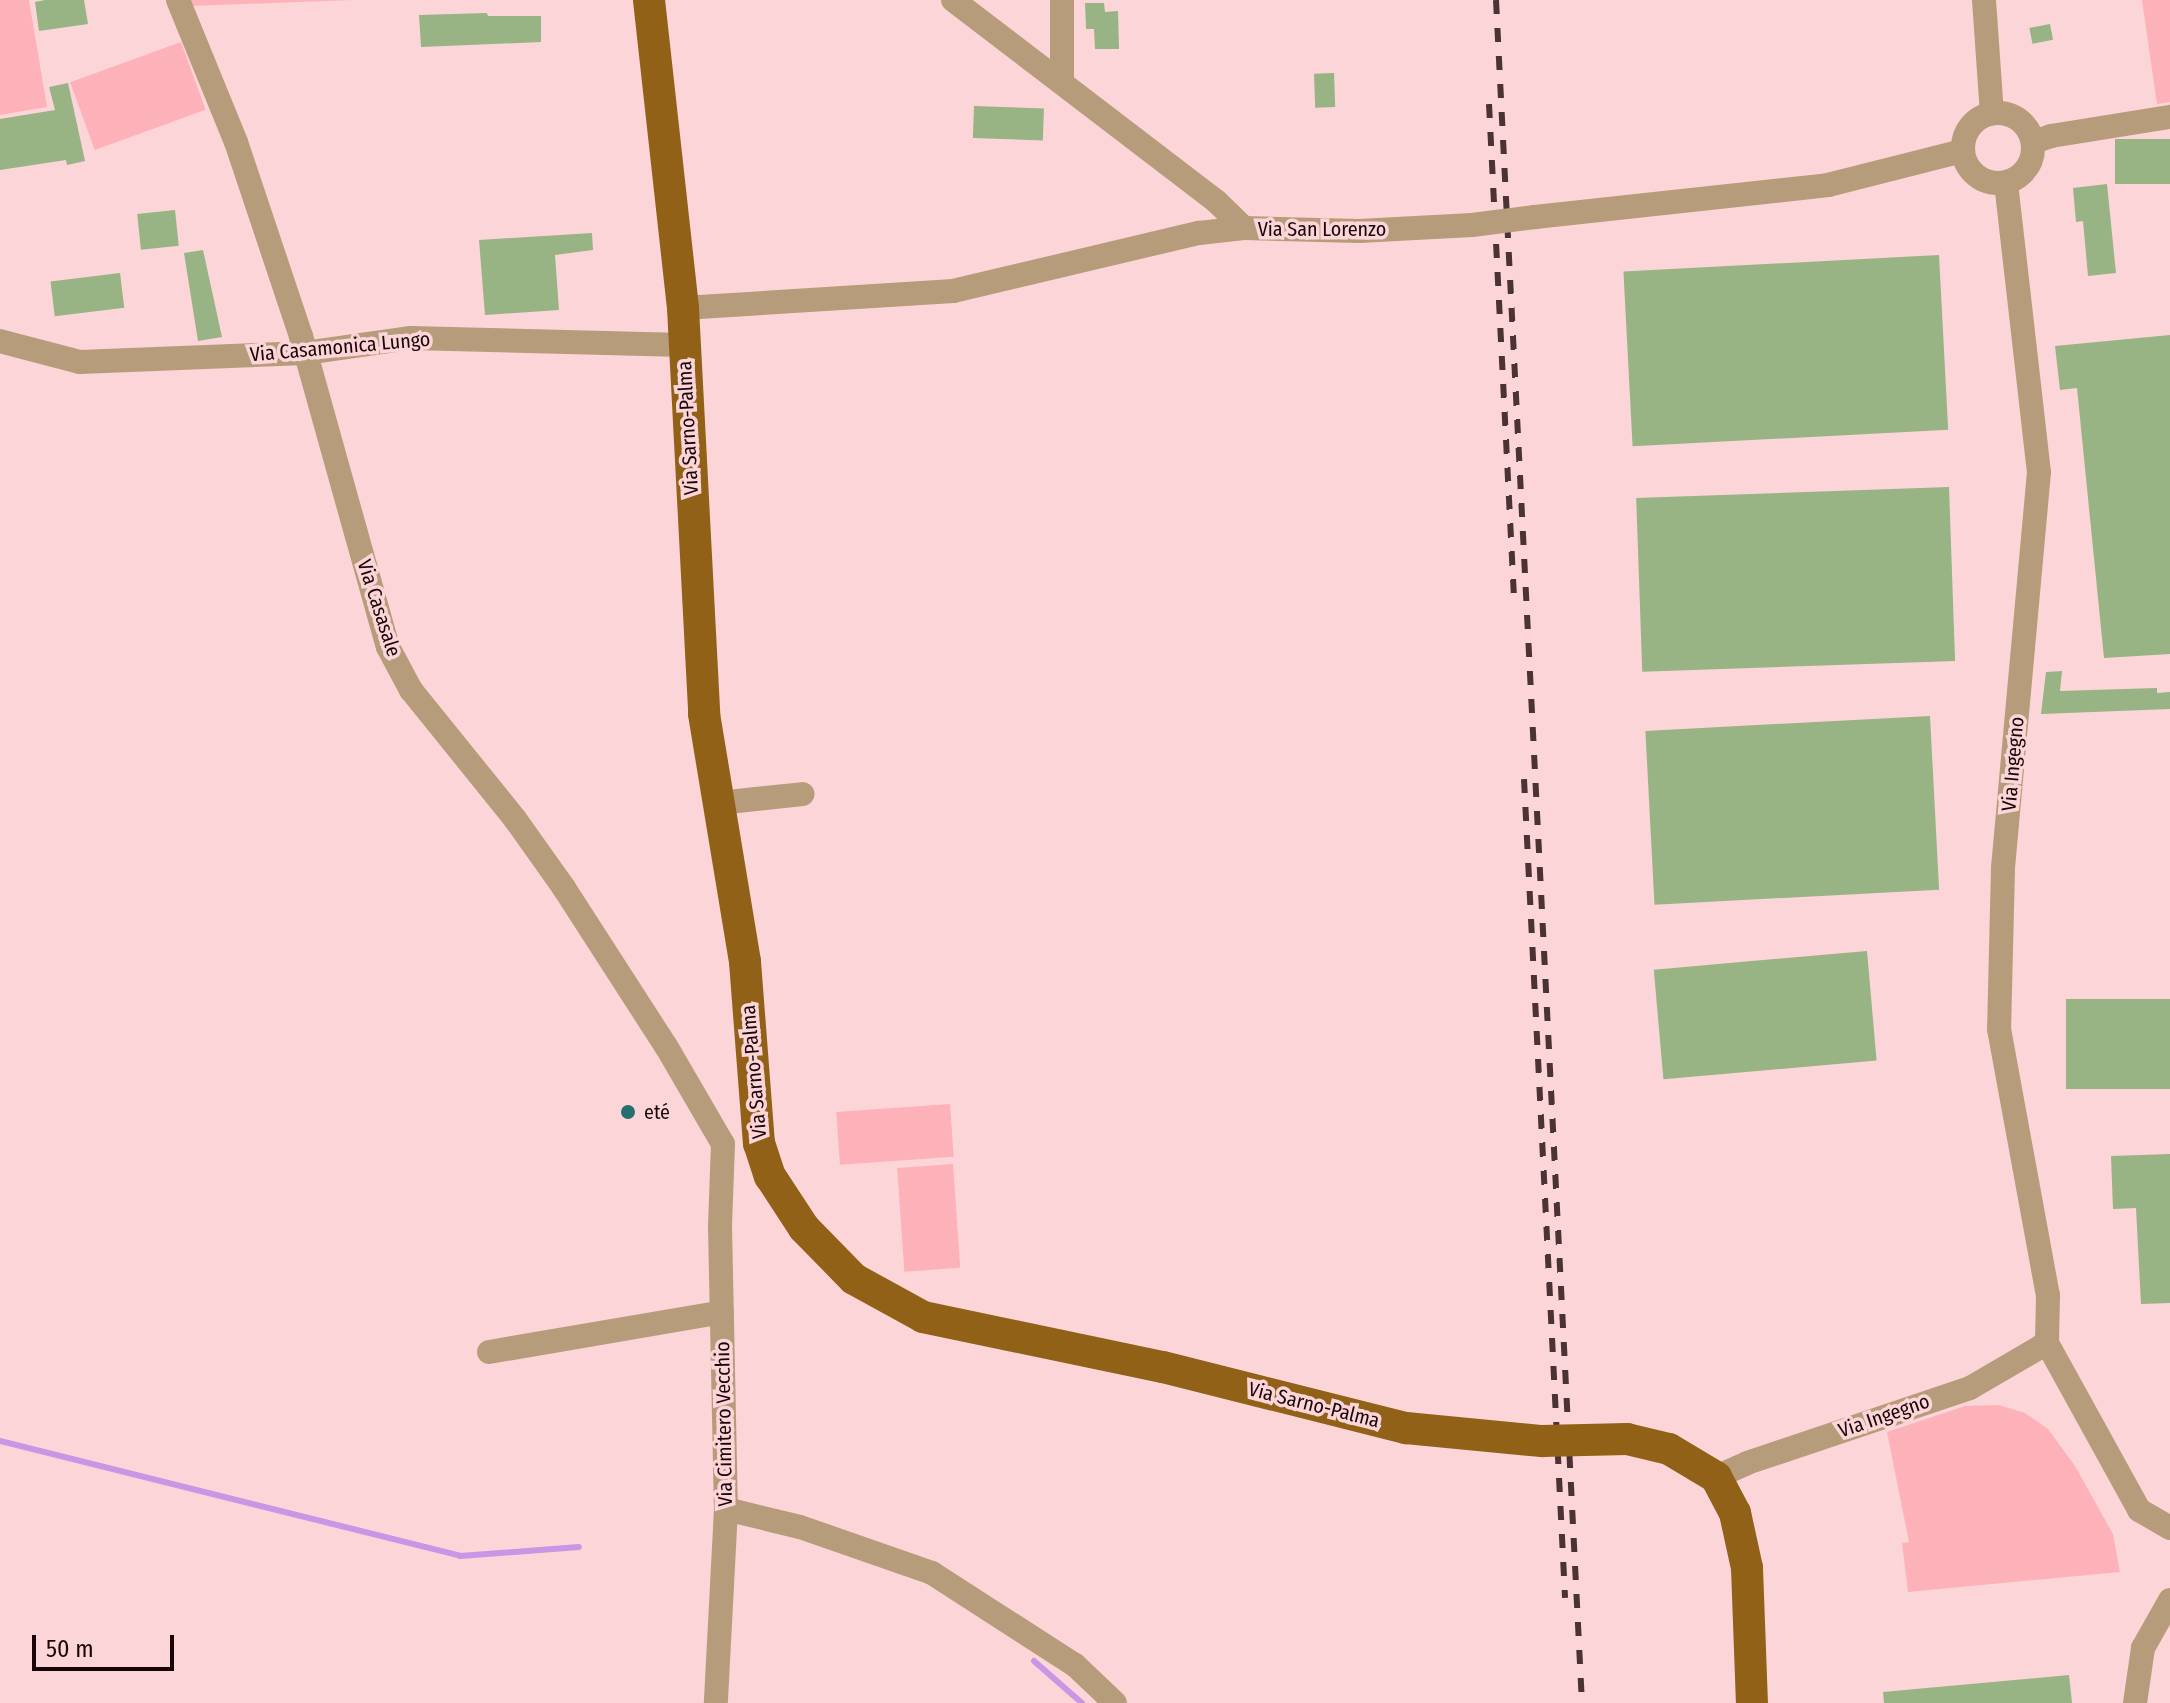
<!DOCTYPE html>
<meta charset="utf-8">
<style>
body{margin:0}
#map{position:relative;width:2170px;height:1703px;overflow:hidden;background:#fcd5d8;font-family:"Fira Sans Condensed",sans-serif}
div>[style]{position:absolute}
.green>*{inset:0;background:#fdb2ba;transform-origin:0 0}
.stream>*{height:6px;margin:-3px;padding:0 3px;transform-origin:3px;border-radius:3px;background:#c796e5}
.building>*{inset:0;background:#98b384;transform-origin:0 0}
.minor>*{height:24px;margin:-12px;padding:0 12px;transform-origin:12px;border-radius:12px;background:#b79c7b}
.minor>.ring{margin:-12px;padding:0;box-sizing:content-box;background:none;border:24px solid #b79c7b;border-radius:50%}
.major>*{height:32px;margin:-16px;padding:0 16px;transform-origin:16px;border-radius:16px;background:#916118}
.rail>*{height:6px;margin-top:-3px;transform-origin:0;background:repeating-linear-gradient(90deg,#4a3235 0 14px,transparent 0 28px)}
.minor-bridge>*{height:24px;margin:-12px;padding:0 12px;transform-origin:12px;border-radius:12px;background:#b79c7b}
.major-bridge>*{height:32px;margin:-16px;padding:0 16px;transform-origin:16px;border-radius:16px;background:#916118}
.dots>*{width:22px;height:22px;translate:-50% -50%;box-sizing:border-box;border:4px solid #fcd5d8;border-radius:50%}
span{translate:-50% -50%;white-space:nowrap;text-align:center;line-height:1.15;-webkit-text-stroke:7px #fcd5d8;paint-order:stroke}
.street-label{font-size:20px;color:#1a0609}
.poi-label{font-size:20px;color:#1a0609}
.left{translate:0 -50%;text-align:left}
.scale{position:absolute;left:32px;top:1635px;width:142px;height:36px;box-sizing:border-box;border:4px solid #1a0609;border-top:0;padding-left:10px;font-size:24px;line-height:28px;white-space:nowrap;color:#1a0609;-webkit-text-stroke:6px #fcd5d8;paint-order:stroke}
</style>
<div id="map">
<div class="green">
<i style="clip-path:polygon(0 0,29px 0,47px 107px,0 115px)"></i>
<i style="clip-path:polygon(187px 0,352px 0,190px 6px)"></i>
<i style="clip-path:polygon(2142px 0,2170px 0,2170px 102px,2157px 104px)"></i>
<i style="left:181px;top:42px;width:72px;height:118px;rotate:70deg"></i>
<i style="left:950px;top:1104px;width:53px;height:114px;rotate:86deg"></i>
<i style="left:953px;top:1164px;width:104px;height:56px;rotate:86deg"></i>
<i style="clip-path:polygon(1999px 1405px,2025px 1413px,2048px 1429px,2075px 1466px,2113px 1534px,2120px 1572px,1908px 1592px,1902px 1543px,1909px 1542px,1887px 1432px,1965px 1406px)"></i>
</div>
<div class="stream">
<i style="left:0;top:1441px;width:474px;rotate:14deg"></i>
<i style="left:460px;top:1556px;width:119px;rotate:-4.3deg"></i>
<i style="left:1034px;top:1661px;width:64px;rotate:41.2deg"></i>
</div>
<div class="building">
<i style="clip-path:polygon(45px 0,84px 0,88px 24px,39px 31px,35px 2px)"></i>
<i style="clip-path:polygon(1085px 3px,1104px 3px,1105px 12px,1118px 11px,1119px 49px,1095px 49px,1094px 29px,1086px 29px)"></i>
<i style="clip-path:polygon(487px 13px,488px 16px,541px 16px,541px 42px,421px 47px,419px 15px)"></i>
<i style="left:2050px;top:24px;width:16px;height:21px;rotate:79deg"></i>
<i style="left:1334px;top:73px;width:34px;height:20px;rotate:88deg"></i>
<i style="clip-path:polygon(68px 83px,85px 161px,67px 165px,66px 160px,0 170px,0 119px,55px 110px,49px 87px)"></i>
<i style="left:974px;top:106px;width:70px;height:32px;rotate:2deg"></i>
<i style="left:2170px;top:139px;width:45px;height:55px;rotate:90deg"></i>
<i style="clip-path:polygon(2107px 184px,2116px 273px,2088px 276px,2083px 221px,2076px 222px,2073px 188px)"></i>
<i style="left:175px;top:210px;width:36px;height:38px;rotate:84deg"></i>
<i style="clip-path:polygon(592px 233px,593px 250px,555px 255px,559px 310px,485px 315px,479px 240px)"></i>
<i style="clip-path:polygon(203px 250px,222px 337px,198px 341px,184px 253px)"></i>
<i style="left:1939px;top:255px;width:175px;height:316px;rotate:87deg"></i>
<i style="left:120px;top:273px;width:35px;height:70px;rotate:83deg"></i>
<i style="clip-path:polygon(2170px 335px,2170px 654px,2104px 658px,2077px 388px,2060px 390px,2055px 346px)"></i>
<i style="left:1949px;top:487px;width:174px;height:313px;rotate:88deg"></i>
<i style="clip-path:polygon(2062px 671px,2060px 691px,2157px 688px,2157px 693px,2170px 692px,2170px 709px,2041px 714px,2046px 672px)"></i>
<i style="left:1930px;top:716px;width:174px;height:285px;rotate:87deg"></i>
<i style="left:1867px;top:951px;width:110px;height:214px;rotate:85deg"></i>
<i style="left:2170px;top:999px;width:90px;height:104px;rotate:90deg"></i>
<i style="clip-path:polygon(2170px 1154px,2170px 1303px,2141px 1304px,2136px 1208px,2113px 1209px,2111px 1156px)"></i>
<i style="clip-path:polygon(2069px 1675px,2072px 1703px,1884px 1703px,1883px 1692px)"></i>
</div>
<div class="minor">
<i style="left:178px;top:0;width:153px;rotate:67.8deg"></i>
<i style="left:236px;top:142px;width:205px;rotate:71.5deg"></i>
<i style="left:301px;top:336px;width:323px;rotate:74.4deg"></i>
<i style="left:388px;top:647px;width:49px;rotate:61.9deg"></i>
<i style="left:411px;top:690px;width:166px;rotate:51.1deg"></i>
<i style="left:515px;top:819px;width:85px;rotate:54.6deg"></i>
<i style="left:564px;top:888px;width:188px;rotate:57.2deg"></i>
<i style="left:666px;top:1046px;width:113px;rotate:59.8deg"></i>
<i style="left:723px;top:1144px;width:82px;rotate:92.1deg"></i>
<i style="left:720px;top:1226px;width:283px;rotate:88.8deg"></i>
<i style="left:726px;top:1509px;width:194px;rotate:93deg"></i>
<i style="left:953px;top:0;width:331px;rotate:37.4deg"></i>
<i style="left:1216px;top:201px;width:39px;rotate:44deg"></i>
<i style="left:1984px;top:0;width:113px;rotate:86deg"></i>
<i style="left:1062px;top:82px;width:82px;rotate:-90deg"></i>
<i class="ring" style="left:1963px;top:113px;width:46px;height:46px"></i>
<i style="left:2033px;top:142px;width:19px;rotate:-18deg"></i>
<i style="left:2051px;top:136px;width:121px;rotate:-9.1deg"></i>
<i style="left:2006px;top:183px;width:291px;rotate:83.5deg"></i>
<i style="left:2039px;top:472px;width:398px;rotate:95.2deg"></i>
<i style="left:2003px;top:868px;width:161px;rotate:91.4deg"></i>
<i style="left:1999px;top:1029px;width:270px;rotate:79.6deg"></i>
<i style="left:2048px;top:1295px;width:48px;rotate:91.2deg"></i>
<i style="left:2047px;top:1343px;width:191px;rotate:61.1deg"></i>
<i style="left:2139px;top:1510px;width:36px;rotate:30deg"></i>
<i style="left:1535px;top:217px;width:295px;rotate:-6.2deg"></i>
<i style="left:1828px;top:185px;width:138px;rotate:-14.2deg"></i>
<i style="left:683px;top:308px;width:271px;rotate:-3.6deg"></i>
<i style="left:953px;top:291px;width:253px;rotate:-13.3deg"></i>
<i style="left:1199px;top:233px;width:45px;rotate:-6.3deg"></i>
<i style="left:1244px;top:228px;width:115px;rotate:1.5deg"></i>
<i style="left:1359px;top:231px;width:113px;rotate:-3deg"></i>
<i style="left:0;top:341px;width:83px;rotate:14.7deg"></i>
<i style="left:80px;top:362px;width:225px;rotate:-2.3deg"></i>
<i style="left:305px;top:353px;width:107px;rotate:-8.1deg"></i>
<i style="left:411px;top:338px;width:272px;rotate:1.5deg"></i>
<i style="left:719px;top:803px;width:84px;rotate:-6.1deg"></i>
<i style="left:489px;top:1352px;width:236px;rotate:-9.7deg"></i>
<i style="left:1716px;top:1477px;width:34px;rotate:-24deg"></i>
<i style="left:1747px;top:1463px;width:235px;rotate:-18.6deg"></i>
<i style="left:1970px;top:1388px;width:89px;rotate:-30.3deg"></i>
<i style="left:726px;top:1509px;width:76px;rotate:13.7deg"></i>
<i style="left:800px;top:1527px;width:140px;rotate:19.2deg"></i>
<i style="left:932px;top:1573px;width:170px;rotate:32.8deg"></i>
<i style="left:1075px;top:1665px;width:55px;rotate:43.5deg"></i>
<i style="left:2135px;top:1703px;width:56px;rotate:-81.7deg"></i>
<i style="left:2143px;top:1648px;width:55px;rotate:-60.6deg"></i>
</div>
<div class="major">
<i style="left:649px;top:0;width:310px;rotate:83.7deg"></i>
<i style="left:683px;top:308px;width:407px;rotate:87deg"></i>
<i style="left:704px;top:714px;width:251px;rotate:80.6deg"></i>
<i style="left:745px;top:962px;width:182px;rotate:85.6deg"></i>
<i style="left:759px;top:1143px;width:35px;rotate:72deg"></i>
<i style="left:770px;top:1176px;width:62px;rotate:56.8deg"></i>
<i style="left:804px;top:1228px;width:71px;rotate:45.6deg"></i>
<i style="left:854px;top:1279px;width:79px;rotate:28.8deg"></i>
<i style="left:923px;top:1317px;width:245px;rotate:11.8deg"></i>
<i style="left:1163px;top:1367px;width:251px;rotate:14.1deg"></i>
<i style="left:1406px;top:1428px;width:137px;rotate:5.5deg"></i>
<i style="left:1627px;top:1439px;width:43px;rotate:13.4deg"></i>
<i style="left:1669px;top:1449px;width:55px;rotate:30.8deg"></i>
<i style="left:1716px;top:1477px;width:41px;rotate:62.2deg"></i>
<i style="left:1735px;top:1513px;width:56px;rotate:77.7deg"></i>
<i style="left:1747px;top:1568px;width:135px;rotate:87.9deg"></i>
</div>
<div class="rail">
<i style="left:1496px;top:0;width:1705px;rotate:87.11deg"></i>
<i style="left:1489px;top:104px;width:492px;rotate:87.1deg"></i>
<i style="left:1524px;top:779px;width:820px;rotate:87.13deg"></i>
</div>
<div class="minor-bridge">
<i style="left:1472px;top:225px;width:64px;rotate:-7.2deg"></i>
</div>
<div class="major-bridge">
<i style="left:1542px;top:1441px;width:85px;rotate:-1.3deg"></i>
</div>
<div class="dots">
<i style="left:628px;top:1112px;background:#25706e"></i>
</div>
<div class="street-label">
<span style="left:1322px;top:229px">Via San Lorenzo</span>
<span style="left:340px;top:347px;rotate:-5deg">Via Casamonica Lungo</span>
<span style="left:688px;top:428px;rotate:-93deg">Via Sarno-Palma</span>
<span style="left:379px;top:608px;rotate:72deg">Via Casasale</span>
<span style="left:2013px;top:764px;rotate:-85deg">Via Ingegno</span>
<span style="left:754px;top:1072px;rotate:-95deg">Via Sarno-Palma</span>
<span style="left:1314px;top:1405px;rotate:14deg">Via Sarno-Palma</span>
<span style="left:1884px;top:1416px;rotate:-19deg">Via Ingegno</span>
<span style="left:724px;top:1424px;rotate:-91deg">Via Cimitero Vecchio</span>
</div>
<div class="poi-label">
<span class="left" style="left:644px;top:1112px">eté</span>
</div>
<div class="scale">50 m</div>
</div>
